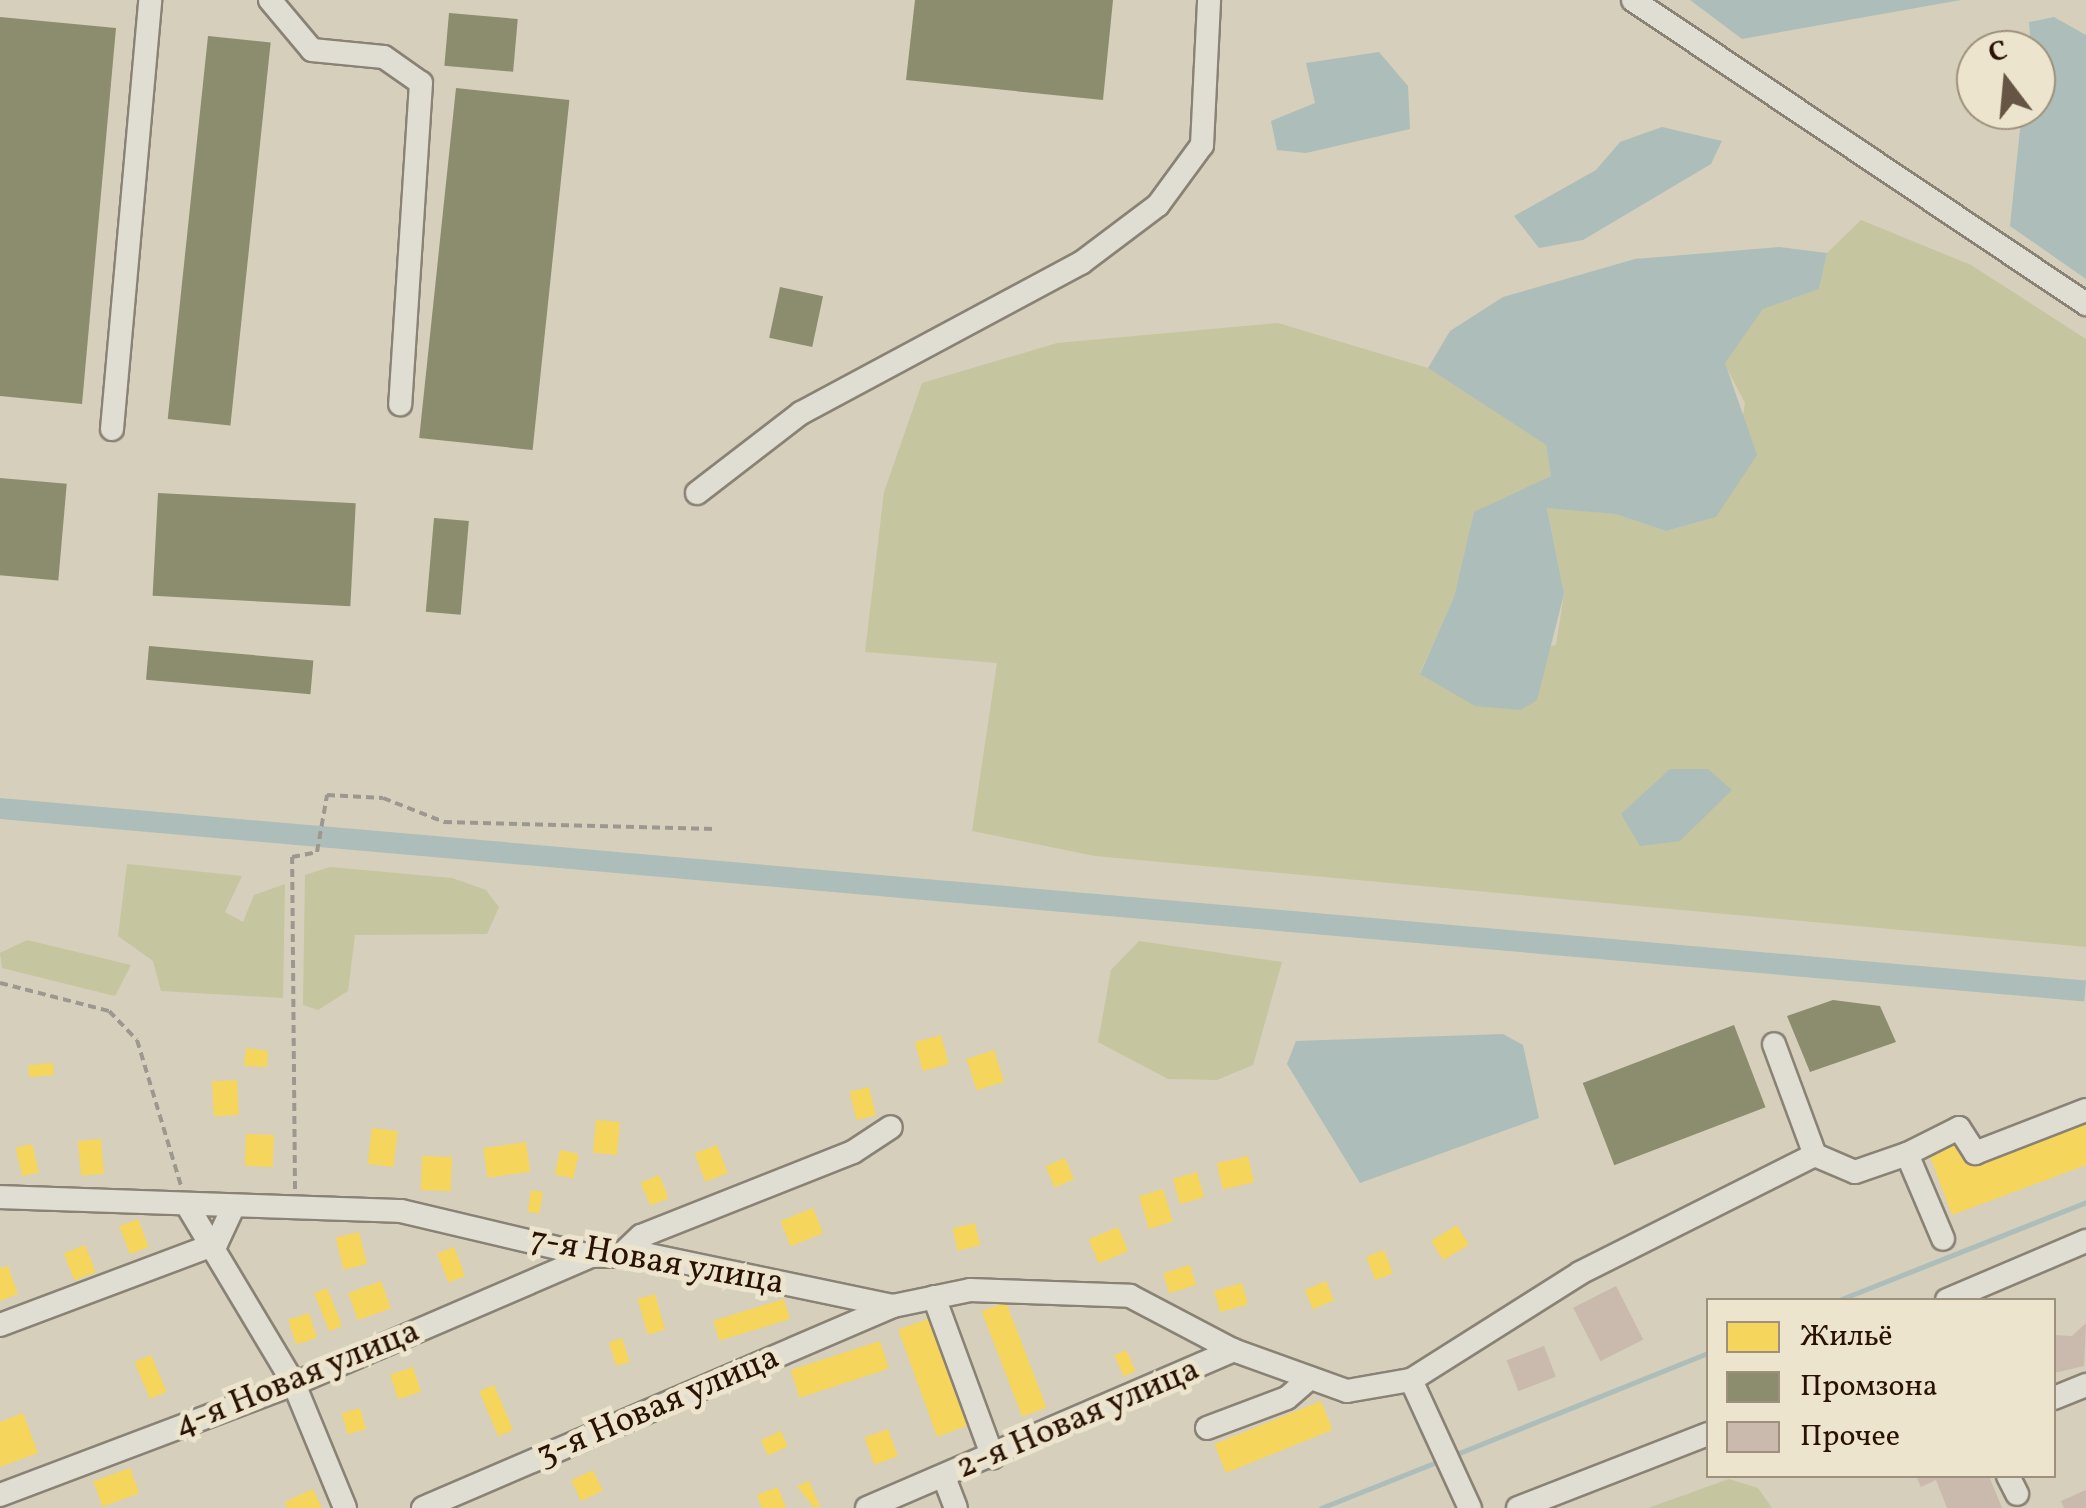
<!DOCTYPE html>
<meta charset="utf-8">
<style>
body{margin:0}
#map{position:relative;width:2086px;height:1508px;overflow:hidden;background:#d6cfbc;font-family:Vollkorn,serif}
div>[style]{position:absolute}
.green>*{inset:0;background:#c5c5a0}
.water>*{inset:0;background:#adbdb9;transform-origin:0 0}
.homes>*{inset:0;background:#f6d55c;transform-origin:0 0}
.industry>*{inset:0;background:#8c8c6e;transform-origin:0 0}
.stream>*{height:5px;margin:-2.5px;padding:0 2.5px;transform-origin:2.5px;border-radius:2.5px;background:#adbdb9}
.building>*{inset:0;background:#cab9ad;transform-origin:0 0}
.path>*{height:4px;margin-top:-2px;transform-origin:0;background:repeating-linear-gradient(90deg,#9d988f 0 8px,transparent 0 13px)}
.roads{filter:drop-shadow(2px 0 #898275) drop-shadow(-2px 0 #898275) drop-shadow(0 2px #898275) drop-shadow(0 -2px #898275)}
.minor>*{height:22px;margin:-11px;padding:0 11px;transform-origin:11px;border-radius:11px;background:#e0ddd2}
span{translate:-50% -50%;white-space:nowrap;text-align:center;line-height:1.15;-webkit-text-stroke:10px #ece4cc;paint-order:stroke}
.street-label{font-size:35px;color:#291203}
.legend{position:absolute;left:1706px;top:1298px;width:350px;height:180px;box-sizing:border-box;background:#ece4cc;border:2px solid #9e907c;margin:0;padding:12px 18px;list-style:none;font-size:30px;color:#291203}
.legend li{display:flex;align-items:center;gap:20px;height:50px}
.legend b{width:50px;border:2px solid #9e907c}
.north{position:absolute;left:1956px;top:30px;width:100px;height:100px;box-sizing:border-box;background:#ece4cc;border:2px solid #9e907c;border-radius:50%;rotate:344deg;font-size:28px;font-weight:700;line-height:40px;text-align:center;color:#291203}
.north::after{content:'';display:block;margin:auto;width:35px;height:45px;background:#665444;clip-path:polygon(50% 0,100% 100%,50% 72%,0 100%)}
</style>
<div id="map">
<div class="green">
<div style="clip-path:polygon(1861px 220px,1971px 265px,2086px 339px,2086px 947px,1095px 856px,972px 831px,997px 663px,865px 652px,884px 492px,922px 383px,1057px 343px,1278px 323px,1428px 368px,1546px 445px,1551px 476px,1474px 513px,1454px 597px,1420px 673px,1556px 645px,1564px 594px,1547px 507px,1615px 514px,1666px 531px,1716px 517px,1731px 491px,1745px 403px,1724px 363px,1763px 309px,1819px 289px,1827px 253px)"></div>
<div style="clip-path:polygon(127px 864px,242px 876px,225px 912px,243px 922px,254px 895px,285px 884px,283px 998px,161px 991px,153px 961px,118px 936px)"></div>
<div style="clip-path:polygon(330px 867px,452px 878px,486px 890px,499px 907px,487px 934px,355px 935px,348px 991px,318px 1010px,303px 1005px,305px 875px)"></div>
<div style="clip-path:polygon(27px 940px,131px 965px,115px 996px,2px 968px,0 953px)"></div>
<div style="clip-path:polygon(1139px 941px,1282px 962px,1253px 1065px,1217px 1080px,1168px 1079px,1098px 1042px,1111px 970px)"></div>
<div style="clip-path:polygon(1729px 1479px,1758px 1488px,1772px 1508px,1648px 1508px)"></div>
</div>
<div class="water">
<div style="clip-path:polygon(1690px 0,1961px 0,1742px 39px)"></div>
<div style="clip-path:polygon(2054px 17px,2086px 35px,2086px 279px,2010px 226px,2022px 110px,2036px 110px,2029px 22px)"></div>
<div style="clip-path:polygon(1379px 52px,1408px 86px,1410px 129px,1306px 153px,1277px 150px,1271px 121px,1315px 103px,1306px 63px)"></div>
<div style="clip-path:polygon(1662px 127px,1722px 141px,1711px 164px,1583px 240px,1539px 248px,1514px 216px,1596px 170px,1620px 142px)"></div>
<div style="clip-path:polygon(1779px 247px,1827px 253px,1819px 289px,1763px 309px,1725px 363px,1757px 455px,1716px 517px,1666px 531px,1615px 514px,1547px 508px,1564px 594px,1537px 700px,1521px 710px,1475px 706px,1420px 674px,1454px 597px,1474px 512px,1551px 476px,1546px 445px,1428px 368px,1450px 331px,1503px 297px,1635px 259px)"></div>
<div style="clip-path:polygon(1670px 769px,1708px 769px,1732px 790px,1680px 841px,1640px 846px,1621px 814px)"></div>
<div style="left:0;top:798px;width:2094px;height:21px;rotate:5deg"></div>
<div style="clip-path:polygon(1503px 1034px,1523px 1045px,1539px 1118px,1360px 1183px,1287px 1064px,1296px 1041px)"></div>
</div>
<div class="homes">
<div style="left:941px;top:1035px;width:30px;height:27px;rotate:75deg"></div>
<div style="clip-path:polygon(246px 1048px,268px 1051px,267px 1067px,244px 1066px)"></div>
<div style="left:994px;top:1050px;width:33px;height:29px;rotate:72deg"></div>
<div style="left:53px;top:1063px;width:12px;height:25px;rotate:85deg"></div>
<div style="left:237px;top:1080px;width:35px;height:25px;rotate:87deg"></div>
<div style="left:869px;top:1087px;width:29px;height:20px;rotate:76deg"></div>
<div style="left:596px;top:1120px;width:24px;height:33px;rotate:5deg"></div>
<div style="clip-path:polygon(2086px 1121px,2086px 1165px,1952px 1215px,1927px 1148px,1956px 1136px,1967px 1165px)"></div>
<div style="left:372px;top:1128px;width:26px;height:36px;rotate:7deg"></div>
<div style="left:246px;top:1134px;width:28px;height:32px;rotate:2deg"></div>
<div style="left:101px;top:1139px;width:35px;height:23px;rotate:85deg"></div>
<div style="left:526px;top:1142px;width:30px;height:43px;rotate:82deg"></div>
<div style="left:32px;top:1144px;width:29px;height:17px;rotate:76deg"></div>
<div style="left:717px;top:1145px;width:30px;height:24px;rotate:69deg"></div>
<div style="left:560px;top:1150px;width:19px;height:25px;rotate:12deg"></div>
<div style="left:422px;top:1156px;width:30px;height:34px;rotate:2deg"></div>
<div style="left:1248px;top:1156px;width:27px;height:32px;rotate:77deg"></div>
<div style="left:1065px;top:1158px;width:23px;height:21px;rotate:67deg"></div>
<div style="left:1197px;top:1172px;width:26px;height:25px;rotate:74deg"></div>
<div style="left:659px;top:1175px;width:25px;height:20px;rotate:67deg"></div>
<div style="left:1163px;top:1189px;width:34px;height:25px;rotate:73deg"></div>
<div style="left:531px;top:1190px;width:12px;height:22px;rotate:9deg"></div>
<div style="left:813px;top:1208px;width:27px;height:35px;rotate:68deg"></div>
<div style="left:138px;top:1219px;width:30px;height:20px;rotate:69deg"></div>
<div style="left:975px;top:1223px;width:23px;height:23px;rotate:77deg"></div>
<div style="left:1457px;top:1225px;width:23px;height:30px;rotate:59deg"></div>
<div style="left:1118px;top:1227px;width:26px;height:32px;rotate:67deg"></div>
<div style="left:359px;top:1232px;width:33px;height:24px;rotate:76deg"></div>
<div style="left:85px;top:1245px;width:29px;height:23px;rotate:68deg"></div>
<div style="left:454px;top:1247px;width:31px;height:18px;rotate:69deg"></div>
<div style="left:1384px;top:1250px;width:25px;height:19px;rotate:69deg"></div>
<div style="left:1190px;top:1265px;width:21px;height:28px;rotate:73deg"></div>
<div style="clip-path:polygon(8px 1266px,18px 1294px,0 1301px,0 1268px)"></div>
<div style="left:381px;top:1281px;width:29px;height:35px;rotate:70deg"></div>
<div style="left:1326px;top:1281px;width:21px;height:23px;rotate:67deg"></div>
<div style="left:1242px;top:1283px;width:22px;height:29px;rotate:74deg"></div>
<div style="left:327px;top:1288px;width:41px;height:14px;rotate:68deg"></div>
<div style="left:655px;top:1294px;width:37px;height:18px;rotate:74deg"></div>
<div style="left:784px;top:1299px;width:21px;height:74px;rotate:73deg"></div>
<div style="left:1006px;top:1302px;width:113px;height:26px;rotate:69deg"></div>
<div style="left:309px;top:1313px;width:26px;height:22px;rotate:72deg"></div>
<div style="left:933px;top:1317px;width:114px;height:37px;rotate:70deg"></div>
<div style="left:622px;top:1338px;width:25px;height:14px;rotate:72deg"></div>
<div style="left:880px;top:1341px;width:29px;height:94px;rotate:72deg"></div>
<div style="left:1126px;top:1350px;width:23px;height:13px;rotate:65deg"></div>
<div style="left:151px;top:1355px;width:40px;height:18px;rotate:67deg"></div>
<div style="left:413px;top:1367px;width:26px;height:24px;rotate:72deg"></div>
<div style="left:494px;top:1385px;width:49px;height:16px;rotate:67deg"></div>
<div style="left:1321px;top:1401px;width:31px;height:115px;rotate:68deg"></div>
<div style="left:360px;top:1408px;width:22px;height:19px;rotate:74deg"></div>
<div style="clip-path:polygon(23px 1413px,38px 1453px,0 1467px,0 1422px)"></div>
<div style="left:888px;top:1429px;width:29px;height:25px;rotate:70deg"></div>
<div style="left:781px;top:1431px;width:17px;height:22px;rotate:66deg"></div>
<div style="left:130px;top:1468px;width:27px;height:39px;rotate:70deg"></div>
<div style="left:593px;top:1470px;width:23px;height:24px;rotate:65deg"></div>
<div style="clip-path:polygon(809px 1481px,820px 1506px,814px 1508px,797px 1486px)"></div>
<div style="clip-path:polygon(778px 1487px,786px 1508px,762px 1508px,757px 1495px)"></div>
<div style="clip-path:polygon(313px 1489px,322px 1508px,287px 1508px,285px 1502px)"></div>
</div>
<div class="industry">
<div style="clip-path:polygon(915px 0,1113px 0,1103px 100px,906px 80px)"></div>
<div style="left:449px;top:13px;width:69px;height:53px;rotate:5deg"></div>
<div style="clip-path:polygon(0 17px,116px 28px,82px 404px,0 396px)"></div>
<div style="left:208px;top:36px;width:63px;height:385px;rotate:6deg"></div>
<div style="left:456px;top:88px;width:114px;height:352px;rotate:6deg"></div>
<div style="left:780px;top:287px;width:44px;height:52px;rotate:12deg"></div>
<div style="left:0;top:478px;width:67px;height:97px;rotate:5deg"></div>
<div style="left:158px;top:493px;width:198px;height:103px;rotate:3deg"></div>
<div style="left:434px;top:518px;width:35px;height:94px;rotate:5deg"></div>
<div style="left:149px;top:646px;width:165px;height:34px;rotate:5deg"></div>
<div style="clip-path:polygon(1833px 1000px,1880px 1006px,1896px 1042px,1810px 1072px,1787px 1016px)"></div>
<div style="left:1734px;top:1025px;width:88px;height:162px;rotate:69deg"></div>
</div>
<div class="stream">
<div style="left:1839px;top:1300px;width:266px;rotate:-21.6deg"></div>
<div style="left:1454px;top:1455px;width:274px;rotate:-21.9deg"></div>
<div style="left:1321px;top:1508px;width:127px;rotate:-21.7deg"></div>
</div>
<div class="building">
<div style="left:1616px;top:1286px;width:60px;height:48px;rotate:63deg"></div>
<div style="clip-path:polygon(2086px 1323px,2084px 1366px,2054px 1373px,2054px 1335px,2072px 1336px)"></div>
<div style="left:1544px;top:1346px;width:33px;height:40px;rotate:69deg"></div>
<div style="clip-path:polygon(1916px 1476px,1989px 1476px,2002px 1508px,1947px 1508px,1936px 1480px,1921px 1487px)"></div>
<div style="clip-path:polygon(2086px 1490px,2086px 1508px,2064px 1508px,2061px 1501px)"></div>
</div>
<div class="path">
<div style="left:0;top:983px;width:113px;rotate:14.4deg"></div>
<div style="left:109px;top:1011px;width:40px;rotate:46deg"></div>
<div style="left:137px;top:1040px;width:152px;rotate:73.2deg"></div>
<div style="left:295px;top:1189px;width:332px;rotate:-90.5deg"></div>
<div style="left:292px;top:857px;width:25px;rotate:-11deg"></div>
<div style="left:317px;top:852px;width:58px;rotate:-80deg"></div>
<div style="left:327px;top:795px;width:56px;rotate:3.1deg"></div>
<div style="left:383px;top:798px;width:66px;rotate:21.5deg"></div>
<div style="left:444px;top:822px;width:271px;rotate:1.5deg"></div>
</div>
<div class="roads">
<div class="minor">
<div style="left:270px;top:0;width:65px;rotate:50deg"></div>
<div style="left:312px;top:50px;width:72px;rotate:5.6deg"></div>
<div style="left:384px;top:57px;width:45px;rotate:35.1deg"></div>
<div style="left:421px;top:83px;width:322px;rotate:93.7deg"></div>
<div style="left:1633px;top:0;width:546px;rotate:33.86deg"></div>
<div style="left:112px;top:429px;width:431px;rotate:-84.9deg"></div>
<div style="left:697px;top:493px;width:131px;rotate:-37.6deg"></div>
<div style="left:801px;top:413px;width:318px;rotate:-28.2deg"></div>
<div style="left:1081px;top:263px;width:96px;rotate:-37deg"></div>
<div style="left:1158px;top:205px;width:74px;rotate:-53.7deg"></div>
<div style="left:1202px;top:145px;width:145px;rotate:-87.2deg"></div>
<div style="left:1907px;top:1154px;width:58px;rotate:-26.6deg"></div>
<div style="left:1959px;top:1128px;width:30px;rotate:57deg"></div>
<div style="left:1975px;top:1153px;width:119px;rotate:-21.2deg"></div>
<div style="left:1815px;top:1155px;width:43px;rotate:23deg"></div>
<div style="left:1855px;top:1172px;width:55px;rotate:-19.1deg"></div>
<div style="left:1907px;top:1154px;width:92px;rotate:67deg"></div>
<div style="left:0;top:1197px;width:401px;rotate:2deg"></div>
<div style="left:401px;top:1211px;width:195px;rotate:13.3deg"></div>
<div style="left:591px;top:1256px;width:58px;rotate:-1deg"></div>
<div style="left:649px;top:1255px;width:249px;rotate:11.8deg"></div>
<div style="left:893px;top:1306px;width:79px;rotate:-11.7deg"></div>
<div style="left:970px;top:1290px;width:160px;rotate:2.1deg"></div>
<div style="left:1130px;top:1296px;width:116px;rotate:27.7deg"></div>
<div style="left:1233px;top:1350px;width:121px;rotate:19.8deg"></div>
<div style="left:1347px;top:1391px;width:65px;rotate:-9.8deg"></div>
<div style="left:1411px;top:1380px;width:200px;rotate:-32.3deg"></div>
<div style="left:1580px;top:1273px;width:263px;rotate:-26.7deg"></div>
<div style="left:1815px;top:1155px;width:118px;rotate:-110.3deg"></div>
<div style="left:187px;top:1205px;width:209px;rotate:59.1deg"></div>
<div style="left:294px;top:1384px;width:134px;rotate:67.6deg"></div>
<div style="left:620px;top:1256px;width:29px;rotate:-44deg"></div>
<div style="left:641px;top:1236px;width:228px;rotate:-21.6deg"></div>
<div style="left:853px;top:1152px;width:45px;rotate:-33.3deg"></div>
<div style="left:934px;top:1297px;width:171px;rotate:69.8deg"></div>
<div style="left:1947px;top:1300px;width:151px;rotate:-23deg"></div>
<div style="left:0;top:1325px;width:231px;rotate:-20.6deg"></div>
<div style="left:216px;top:1244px;width:38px;rotate:-65deg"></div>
<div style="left:1411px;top:1380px;width:141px;rotate:65.3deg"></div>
<div style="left:2054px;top:1398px;width:35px;rotate:-22deg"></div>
<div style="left:1207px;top:1428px;width:85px;rotate:-20.6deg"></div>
<div style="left:1287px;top:1398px;width:30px;rotate:-41deg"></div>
<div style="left:2008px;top:1476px;width:20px;rotate:63deg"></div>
<div style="left:944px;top:1477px;width:33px;rotate:69deg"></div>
<div style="left:0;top:1495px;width:314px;rotate:-20.7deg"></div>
<div style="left:294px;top:1384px;width:323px;rotate:-23.3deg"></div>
<div style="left:423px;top:1508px;width:512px;rotate:-23.26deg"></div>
<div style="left:867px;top:1508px;width:399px;rotate:-23.3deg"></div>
<div style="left:1518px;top:1508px;width:204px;rotate:-21.3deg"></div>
</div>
</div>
<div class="street-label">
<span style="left:657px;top:1262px;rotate:10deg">7-я Новая улица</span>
<span style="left:297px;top:1379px;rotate:-22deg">4-я Новая улица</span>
<span style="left:658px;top:1407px;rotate:-23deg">3-я Новая улица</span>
<span style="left:1078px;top:1419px;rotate:-23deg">2-я Новая улица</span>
</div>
<ul class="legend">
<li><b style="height:28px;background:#f6d55c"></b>Жильё</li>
<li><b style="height:28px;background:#8c8c6e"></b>Промзона</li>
<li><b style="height:28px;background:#cab9ad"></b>Прочее</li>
</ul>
<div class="north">С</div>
</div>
